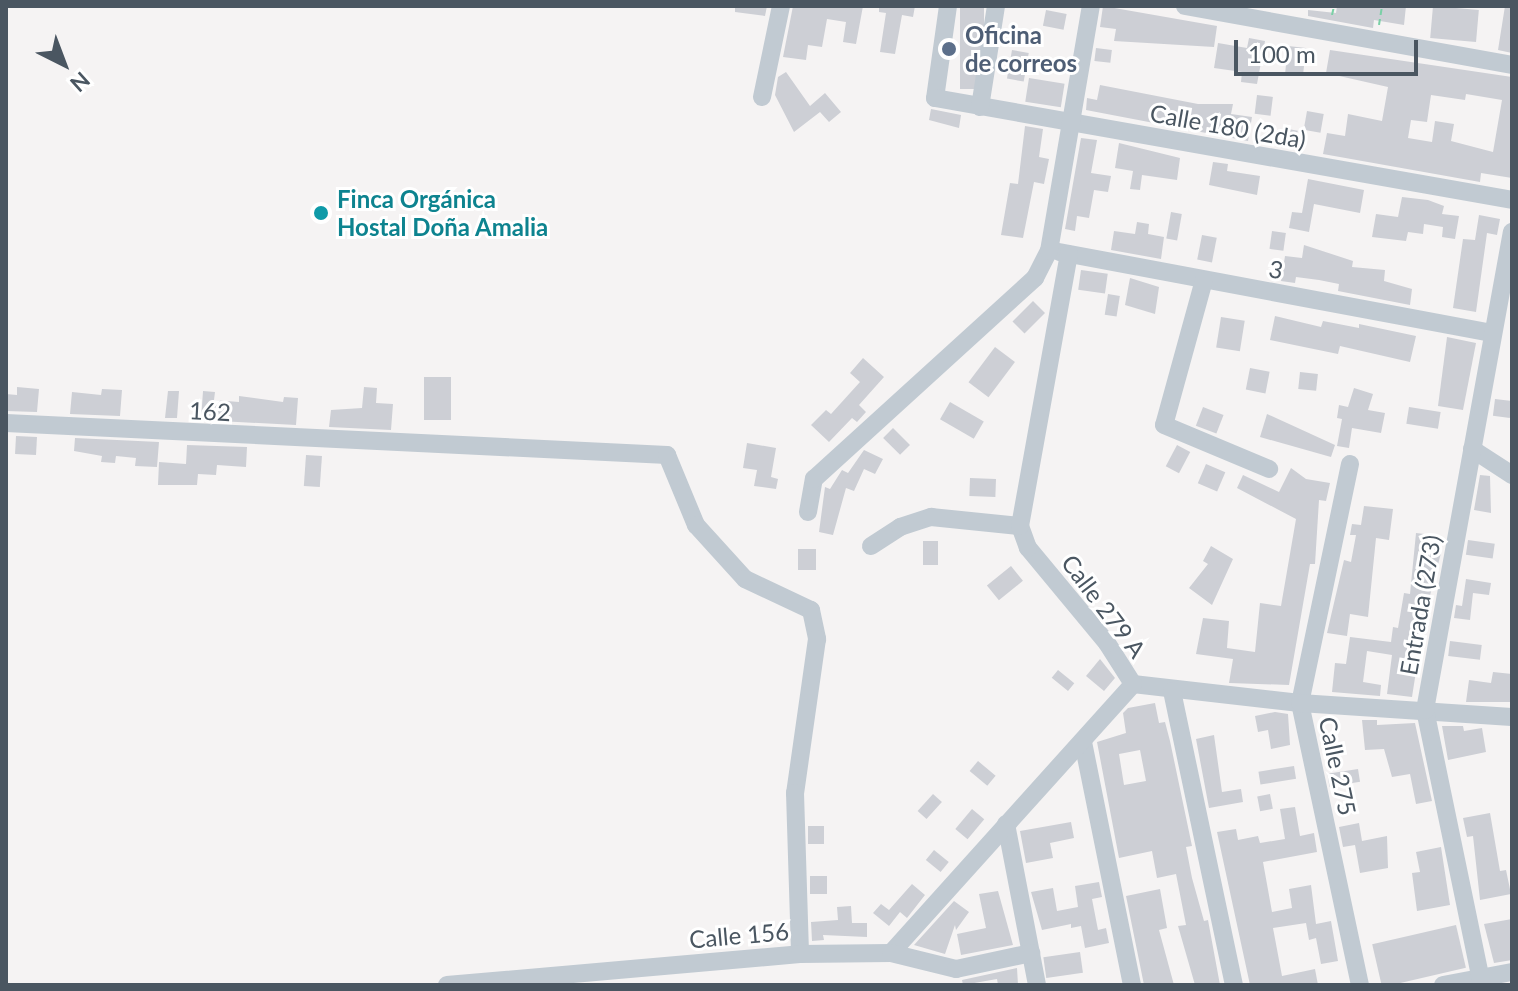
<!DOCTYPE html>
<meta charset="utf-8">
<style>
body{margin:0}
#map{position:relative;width:1518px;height:991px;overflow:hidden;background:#f5f3f3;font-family:Lato,sans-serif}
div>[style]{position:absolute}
.building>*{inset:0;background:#cdcfd5;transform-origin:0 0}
.path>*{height:2px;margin-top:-1px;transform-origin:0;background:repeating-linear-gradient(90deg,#7ad0a6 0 6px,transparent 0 10px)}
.minor>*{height:18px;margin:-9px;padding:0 9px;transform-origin:9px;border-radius:9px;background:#c1cad2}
.dots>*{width:22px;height:22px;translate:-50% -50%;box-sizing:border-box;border:4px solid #fff;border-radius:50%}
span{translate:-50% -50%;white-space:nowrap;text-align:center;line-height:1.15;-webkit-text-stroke:6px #fff;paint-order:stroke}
.service-label{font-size:24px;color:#4e5e75;font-weight:700}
.left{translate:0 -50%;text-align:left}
.street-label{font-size:24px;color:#4a5661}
.culture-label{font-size:24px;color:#0d838f;font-weight:700}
.frame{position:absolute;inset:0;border:8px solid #4a5661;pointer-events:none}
.north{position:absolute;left:24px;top:24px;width:80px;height:80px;-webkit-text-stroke:6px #fff;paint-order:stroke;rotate:138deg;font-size:22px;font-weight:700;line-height:32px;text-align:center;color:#4a5661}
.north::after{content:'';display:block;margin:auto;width:28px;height:36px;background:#4a5661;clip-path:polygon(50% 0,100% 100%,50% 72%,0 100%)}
.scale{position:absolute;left:1234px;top:40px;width:184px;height:36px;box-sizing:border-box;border:4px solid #4a5661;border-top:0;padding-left:10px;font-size:24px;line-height:28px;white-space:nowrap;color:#4a5661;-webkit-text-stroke:6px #fff;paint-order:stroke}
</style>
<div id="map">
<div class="building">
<div style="clip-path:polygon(735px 6px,767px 6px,765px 16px,735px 12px)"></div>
<div style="clip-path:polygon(793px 6px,863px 6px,856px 44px,843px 42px,846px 22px,827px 19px,822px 47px,808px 45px,806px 60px,783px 57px)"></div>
<div style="clip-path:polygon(879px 6px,915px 6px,913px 17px,902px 15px,895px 54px,880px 52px,886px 13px,879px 12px)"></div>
<div style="left:960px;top:6px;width:24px;height:83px"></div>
<div style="clip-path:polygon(1103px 6px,1217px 26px,1214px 47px,1114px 41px,1116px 29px,1100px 27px)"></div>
<div style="clip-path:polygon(1337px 6px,1406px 6px,1404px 25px,1374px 20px,1373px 28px,1308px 16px,1308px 10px,1336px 13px)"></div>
<div style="left:1433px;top:6px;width:46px;height:32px;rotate:5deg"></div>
<div style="clip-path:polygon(1505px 6px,1512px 6px,1512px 53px,1498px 50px)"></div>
<div style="left:1046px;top:10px;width:21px;height:16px;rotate:11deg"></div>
<div style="clip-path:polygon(1249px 38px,1265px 41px,1257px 84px,1241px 82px,1242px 72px,1214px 68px,1218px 43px,1247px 48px)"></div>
<div style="left:1288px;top:46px;width:18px;height:27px;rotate:6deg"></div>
<div style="left:1096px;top:48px;width:16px;height:13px;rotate:7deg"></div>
<div style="left:1012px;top:50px;width:17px;height:29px;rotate:10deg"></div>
<div style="clip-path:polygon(evenodd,1330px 50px,1512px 77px,1512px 178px,1481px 173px,1480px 182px,1323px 154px,1327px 133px,1345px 136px,1348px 114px,1382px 121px,1388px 87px,1326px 73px,1330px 50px,1466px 94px,1502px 100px,1493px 152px,1451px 141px,1454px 124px,1435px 121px,1432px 142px,1408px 138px,1411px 120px,1427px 122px,1431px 95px,1465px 100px,1466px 94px)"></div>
<div style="clip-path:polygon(786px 72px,810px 106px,825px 93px,841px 112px,829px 122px,820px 112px,794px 132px,775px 95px,778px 77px)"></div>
<div style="left:1029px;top:78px;width:36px;height:24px;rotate:9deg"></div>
<div style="clip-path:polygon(1100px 85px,1198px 104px,1233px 104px,1231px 114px,1252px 117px,1248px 141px,1086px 110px,1087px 98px,1097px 100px)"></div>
<div style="left:1257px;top:95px;width:16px;height:19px;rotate:7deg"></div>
<div style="clip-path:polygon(931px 109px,961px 115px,959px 128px,929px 120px)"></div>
<div style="left:1307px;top:111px;width:17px;height:19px;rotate:10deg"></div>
<div style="clip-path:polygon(1025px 126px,1043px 129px,1039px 157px,1049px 159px,1044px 184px,1034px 182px,1023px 238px,1001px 235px,1010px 183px,1018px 184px)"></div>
<div style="left:1283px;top:128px;width:15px;height:19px;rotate:11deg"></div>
<div style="clip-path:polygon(1081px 138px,1097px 140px,1091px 173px,1111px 176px,1108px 192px,1094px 190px,1089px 218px,1077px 216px,1075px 231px,1065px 229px)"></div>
<div style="clip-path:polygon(1119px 143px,1180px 158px,1177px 180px,1142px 175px,1140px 190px,1130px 189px,1133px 171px,1115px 168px)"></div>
<div style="clip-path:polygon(1213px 162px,1228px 164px,1227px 171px,1260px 176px,1257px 195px,1209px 185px)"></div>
<div style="clip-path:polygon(1308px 179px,1364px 190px,1360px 213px,1314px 204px,1309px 232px,1289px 228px,1292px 212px,1302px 213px)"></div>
<div style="clip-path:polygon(1402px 197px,1428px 200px,1444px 206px,1442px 214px,1459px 216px,1455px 239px,1442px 237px,1443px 227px,1424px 224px,1423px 234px,1408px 232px,1406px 241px,1372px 237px,1376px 214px,1398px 217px)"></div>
<div style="left:1171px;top:212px;width:11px;height:27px;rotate:10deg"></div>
<div style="clip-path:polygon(1479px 215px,1500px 219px,1497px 235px,1487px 233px,1476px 312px,1453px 308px,1463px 239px,1475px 240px)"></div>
<div style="clip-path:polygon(1137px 222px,1149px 224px,1148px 234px,1164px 237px,1161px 259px,1111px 250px,1114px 231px,1135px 234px)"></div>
<div style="left:1272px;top:231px;width:14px;height:18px;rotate:8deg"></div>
<div style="left:1202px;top:235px;width:15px;height:25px;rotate:11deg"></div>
<div style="clip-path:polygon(1304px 245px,1353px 261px,1352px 267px,1385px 270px,1384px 281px,1412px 289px,1410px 305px,1338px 291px,1339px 284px,1319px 280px,1296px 277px,1295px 283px,1281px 281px,1285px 256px,1302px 258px)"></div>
<div style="left:1081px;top:270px;width:27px;height:20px;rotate:8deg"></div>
<div style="clip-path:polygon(1130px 278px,1159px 287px,1155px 314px,1125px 305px)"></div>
<div style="left:1108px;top:294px;width:12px;height:21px;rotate:9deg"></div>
<div style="left:1033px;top:301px;width:17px;height:29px;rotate:45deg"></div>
<div style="clip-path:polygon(1275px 316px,1321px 327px,1323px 321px,1359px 328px,1359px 324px,1416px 336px,1410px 362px,1340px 346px,1338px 354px,1270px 340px)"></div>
<div style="left:1221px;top:317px;width:24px;height:31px;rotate:9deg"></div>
<div style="clip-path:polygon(1447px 337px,1476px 343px,1463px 410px,1438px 406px)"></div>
<div style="left:995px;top:347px;width:25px;height:44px;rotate:37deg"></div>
<div style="clip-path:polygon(863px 358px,884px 377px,859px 405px,866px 412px,857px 422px,852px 418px,829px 442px,811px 425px,826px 410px,831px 414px,860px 382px,850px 373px)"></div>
<div style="left:1250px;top:368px;width:20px;height:22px;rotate:11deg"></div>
<div style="left:1300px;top:372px;width:18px;height:17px;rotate:6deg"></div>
<div style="left:451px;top:377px;width:43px;height:27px;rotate:90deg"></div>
<div style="clip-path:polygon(17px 387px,39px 389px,37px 412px,6px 411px,6px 394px,17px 395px)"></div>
<div style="clip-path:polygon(364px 387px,377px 388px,376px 403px,393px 404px,391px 430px,329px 427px,331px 410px,362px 408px)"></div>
<div style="clip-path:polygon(1354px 388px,1373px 394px,1368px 410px,1385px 413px,1381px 433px,1352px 428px,1349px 448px,1337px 446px,1342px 419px,1337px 418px,1339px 405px,1348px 407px)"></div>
<div style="clip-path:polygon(102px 389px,122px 390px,120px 416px,70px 414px,72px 392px,101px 395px)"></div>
<div style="clip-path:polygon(168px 391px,179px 391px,177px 418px,165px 418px)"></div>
<div style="clip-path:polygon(203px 391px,215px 392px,214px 400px,239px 402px,239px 396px,283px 402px,284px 397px,298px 398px,296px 425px,201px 420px)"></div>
<div style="left:1495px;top:399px;width:17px;height:17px;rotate:7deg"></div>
<div style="left:950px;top:402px;width:39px;height:20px;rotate:30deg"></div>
<div style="left:1203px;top:407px;width:22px;height:20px;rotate:21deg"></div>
<div style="left:1409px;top:407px;width:32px;height:17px;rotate:9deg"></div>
<div style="clip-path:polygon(1267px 414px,1335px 445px,1331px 457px,1260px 437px)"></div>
<div style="left:893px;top:428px;width:24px;height:14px;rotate:45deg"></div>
<div style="left:16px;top:436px;width:21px;height:18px;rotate:3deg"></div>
<div style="clip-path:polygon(75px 438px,159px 442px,157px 467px,135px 466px,136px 458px,116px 456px,115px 463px,101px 462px,102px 456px,74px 451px)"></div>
<div style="clip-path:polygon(747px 443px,776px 448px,771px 477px,778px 479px,776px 489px,754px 486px,757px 470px,743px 468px)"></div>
<div style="clip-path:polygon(187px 445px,247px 447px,246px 467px,217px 465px,216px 475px,198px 474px,197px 485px,158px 485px,159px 462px,186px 464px)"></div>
<div style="left:1177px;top:445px;width:15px;height:24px;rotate:28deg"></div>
<div style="clip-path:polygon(864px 450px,883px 459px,875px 474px,864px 469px,854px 491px,846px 488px,833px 535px,819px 532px,825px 487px,830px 489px,842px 470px,848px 473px)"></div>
<div style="left:306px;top:455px;width:16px;height:31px;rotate:4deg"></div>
<div style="left:1206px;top:464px;width:21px;height:21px;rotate:23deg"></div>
<div style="clip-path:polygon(1291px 468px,1306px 479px,1330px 483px,1326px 501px,1319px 500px,1315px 564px,1310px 564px,1289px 685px,1229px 683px,1233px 659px,1196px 654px,1203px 618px,1229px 621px,1227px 648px,1255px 652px,1260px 603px,1281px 606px,1296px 519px,1237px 488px,1243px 475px,1279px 492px)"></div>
<div style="clip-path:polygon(1480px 475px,1490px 476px,1491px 513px,1474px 510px)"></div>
<div style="left:970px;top:478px;width:26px;height:18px;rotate:2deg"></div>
<div style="clip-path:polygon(1364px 506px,1393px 509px,1389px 540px,1376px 538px,1368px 617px,1350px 614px,1347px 636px,1327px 633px,1344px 560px,1351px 562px,1356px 535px,1350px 535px,1352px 524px,1361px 525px)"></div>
<div style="clip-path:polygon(1416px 533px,1441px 536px,1441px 553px,1417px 646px,1410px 645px,1407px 664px,1417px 665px,1412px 697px,1387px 694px,1392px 655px,1367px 651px,1363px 682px,1381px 685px,1380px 696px,1332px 692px,1335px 663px,1346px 664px,1350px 637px,1391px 642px,1393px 627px,1398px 628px,1404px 593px,1410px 594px)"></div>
<div style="left:1468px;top:540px;width:27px;height:15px;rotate:8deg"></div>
<div style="left:923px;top:541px;width:15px;height:24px"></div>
<div style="clip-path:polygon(1211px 546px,1233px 559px,1212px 605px,1189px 588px,1208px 564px,1203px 561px)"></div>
<div style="left:798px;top:549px;width:18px;height:21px"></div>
<div style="left:1011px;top:566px;width:19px;height:31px;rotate:51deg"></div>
<div style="clip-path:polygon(1466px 579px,1491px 583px,1489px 595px,1473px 593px,1470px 620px,1454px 618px,1456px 605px,1462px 606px)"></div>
<div style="left:1450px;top:641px;width:32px;height:15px;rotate:7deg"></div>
<div style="clip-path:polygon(1100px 659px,1115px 678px,1104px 691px,1086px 676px)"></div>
<div style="left:1058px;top:670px;width:21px;height:10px;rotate:39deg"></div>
<div style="clip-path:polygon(1493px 672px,1512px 674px,1512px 702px,1466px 702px,1469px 680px,1491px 683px)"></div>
<div style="clip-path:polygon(evenodd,1155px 703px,1159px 723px,1165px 722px,1170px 741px,1192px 846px,1186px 847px,1192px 878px,1204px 921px,1208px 920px,1220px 985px,1195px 985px,1178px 926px,1186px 925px,1176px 874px,1157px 878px,1152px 851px,1119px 858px,1097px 742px,1126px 733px,1123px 713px,1128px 708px,1155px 703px,1140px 750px,1146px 781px,1124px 785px,1119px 754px,1140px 750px)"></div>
<div style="clip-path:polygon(1275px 712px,1288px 714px,1290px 745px,1271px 749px,1268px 730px,1258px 732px,1255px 716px)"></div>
<div style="clip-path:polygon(1362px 720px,1377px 720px,1377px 725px,1415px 723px,1432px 801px,1416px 804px,1410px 774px,1392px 777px,1384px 749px,1365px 750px)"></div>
<div style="clip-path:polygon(1442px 726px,1463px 726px,1464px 731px,1482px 728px,1486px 752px,1448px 760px)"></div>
<div style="clip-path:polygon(1214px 735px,1222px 792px,1241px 789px,1243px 802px,1209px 808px,1196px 739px)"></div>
<div style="left:978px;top:761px;width:23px;height:13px;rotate:40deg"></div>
<div style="left:1294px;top:766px;width:13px;height:36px;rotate:81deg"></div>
<div style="left:1358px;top:769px;width:13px;height:31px;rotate:81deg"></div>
<div style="left:933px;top:794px;width:12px;height:23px;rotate:42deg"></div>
<div style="left:1270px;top:794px;width:15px;height:13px;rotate:79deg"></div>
<div style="clip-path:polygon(1295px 807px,1300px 836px,1314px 833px,1317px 852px,1263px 862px,1272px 912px,1292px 908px,1289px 889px,1311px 885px,1316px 924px,1331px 921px,1338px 961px,1321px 964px,1316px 938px,1309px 940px,1306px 923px,1273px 928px,1282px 976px,1315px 969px,1318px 985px,1250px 985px,1217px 832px,1236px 829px,1238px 840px,1258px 836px,1260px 843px,1285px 839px,1280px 809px)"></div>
<div style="left:972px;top:809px;width:16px;height:26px;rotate:40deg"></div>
<div style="clip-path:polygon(1490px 813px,1500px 871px,1506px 870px,1511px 894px,1480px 900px,1473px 836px,1467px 837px,1463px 818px)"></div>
<div style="clip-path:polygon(1071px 822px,1074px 838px,1050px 843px,1053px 858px,1026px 863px,1020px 831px)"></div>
<div style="clip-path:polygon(1359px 823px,1362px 841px,1387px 836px,1388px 868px,1360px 873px,1355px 845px,1343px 847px,1339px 827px)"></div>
<div style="left:808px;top:826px;width:16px;height:18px"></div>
<div style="clip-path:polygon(1441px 847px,1450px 905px,1417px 911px,1412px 873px,1420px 872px,1416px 852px)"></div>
<div style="left:934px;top:850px;width:19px;height:13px;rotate:39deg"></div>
<div style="left:810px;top:876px;width:17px;height:18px"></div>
<div style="clip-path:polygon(1099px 882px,1102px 897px,1092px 899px,1098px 930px,1106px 928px,1109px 943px,1085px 948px,1081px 926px,1071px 928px,1071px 924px,1042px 930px,1031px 892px,1053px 888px,1057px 911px,1078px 907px,1075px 886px)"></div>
<div style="clip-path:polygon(912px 884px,925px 895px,907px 918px,900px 912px,889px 926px,873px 913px,881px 904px,889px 910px)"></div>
<div style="clip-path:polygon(1160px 889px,1167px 928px,1159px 930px,1174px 985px,1144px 985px,1126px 896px)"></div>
<div style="clip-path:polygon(998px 891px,1013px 945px,961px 955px,957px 934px,986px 928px,979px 894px)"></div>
<div style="clip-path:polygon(954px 901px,969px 912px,956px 930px,955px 925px,945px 954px,914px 945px)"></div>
<div style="clip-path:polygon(851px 906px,852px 923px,867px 923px,867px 937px,823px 935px,824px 940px,812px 941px,811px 922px,838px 920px,837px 907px)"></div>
<div style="clip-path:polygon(1512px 919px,1512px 960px,1494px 963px,1484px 924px)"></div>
<div style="left:1456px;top:925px;width:44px;height:86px;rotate:77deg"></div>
<div style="left:1080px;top:952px;width:21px;height:37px;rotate:82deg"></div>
<div style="clip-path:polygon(1017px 968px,1018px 985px,998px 985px,997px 979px,963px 985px,962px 980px)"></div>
</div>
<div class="path">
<div style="left:1332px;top:15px;width:9px;rotate:-77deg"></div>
<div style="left:1379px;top:25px;width:19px;rotate:-81deg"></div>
</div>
<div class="minor">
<div style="left:948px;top:6px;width:93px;rotate:98deg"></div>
<div style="left:935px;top:98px;width:586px;rotate:10.02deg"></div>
<div style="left:1185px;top:6px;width:332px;rotate:10.2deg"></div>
<div style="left:762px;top:97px;width:93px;rotate:-78.2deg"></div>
<div style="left:980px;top:107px;width:102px;rotate:-81deg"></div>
<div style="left:1059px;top:252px;width:441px;rotate:10.6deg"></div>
<div style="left:1204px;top:280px;width:150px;rotate:105.4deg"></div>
<div style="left:1164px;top:425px;width:114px;rotate:22.7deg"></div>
<div style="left:6px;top:423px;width:662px;rotate:2.77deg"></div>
<div style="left:667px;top:455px;width:76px;rotate:67.5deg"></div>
<div style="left:696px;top:525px;width:73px;rotate:47.8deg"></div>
<div style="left:745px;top:579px;width:73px;rotate:25.2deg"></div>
<div style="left:811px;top:610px;width:30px;rotate:78deg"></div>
<div style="left:817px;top:639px;width:156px;rotate:98.1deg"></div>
<div style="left:795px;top:793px;width:161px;rotate:88.2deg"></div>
<div style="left:1472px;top:449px;width:48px;rotate:33deg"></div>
<div style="left:1350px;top:464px;width:244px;rotate:101.8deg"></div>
<div style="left:1300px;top:703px;width:288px;rotate:78deg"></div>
<div style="left:808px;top:512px;width:34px;rotate:-80deg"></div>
<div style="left:814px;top:479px;width:299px;rotate:-42.3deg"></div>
<div style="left:1035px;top:278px;width:30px;rotate:-63deg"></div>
<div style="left:1049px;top:251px;width:249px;rotate:-80.3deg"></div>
<div style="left:871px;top:546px;width:35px;rotate:-33deg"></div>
<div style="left:900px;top:527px;width:33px;rotate:-18deg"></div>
<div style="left:931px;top:517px;width:89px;rotate:5.8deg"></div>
<div style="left:1133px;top:684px;width:168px;rotate:6.5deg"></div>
<div style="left:1300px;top:703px;width:212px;rotate:3.8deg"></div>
<div style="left:1172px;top:691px;width:300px;rotate:78.1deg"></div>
<div style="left:1083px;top:742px;width:248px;rotate:78.6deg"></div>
<div style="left:1006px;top:824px;width:164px;rotate:79.1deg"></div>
<div style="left:891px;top:953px;width:362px;rotate:-48deg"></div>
<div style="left:1133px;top:684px;width:49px;rotate:-122.4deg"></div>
<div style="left:1107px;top:643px;width:124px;rotate:-129.7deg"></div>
<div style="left:1028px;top:548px;width:23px;rotate:-110deg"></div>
<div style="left:1020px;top:526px;width:276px;rotate:-79.8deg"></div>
<div style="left:447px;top:985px;width:354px;rotate:-5deg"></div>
<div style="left:800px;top:954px;width:91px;rotate:-0.6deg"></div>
<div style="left:891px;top:953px;width:67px;rotate:13.8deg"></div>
<div style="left:956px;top:969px;width:77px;rotate:-12deg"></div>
<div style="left:1443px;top:985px;width:70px;rotate:-10.7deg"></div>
<div style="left:1482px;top:985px;width:281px;rotate:-101.7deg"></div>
<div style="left:1425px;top:710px;width:486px;rotate:-79.7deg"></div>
</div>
<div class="dots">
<div style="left:949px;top:49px;background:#5c6f8a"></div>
<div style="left:321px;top:213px;background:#0f9aa8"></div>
</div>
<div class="service-label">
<span class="left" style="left:965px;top:49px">Oficina<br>de correos</span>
</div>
<div class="street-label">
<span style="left:1228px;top:126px;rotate:10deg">Calle 180 (2da)</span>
<span style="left:1276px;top:269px;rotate:11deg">3</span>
<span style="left:210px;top:411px;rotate:3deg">162</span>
<span style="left:1420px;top:605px;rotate:-80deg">Entrada (273)</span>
<span style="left:1104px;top:606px;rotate:53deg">Calle 279 A</span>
<span style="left:1338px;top:766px;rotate:78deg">Calle 275</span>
<span style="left:739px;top:935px;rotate:-5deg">Calle 156</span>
</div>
<div class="culture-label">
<span class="left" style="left:337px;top:213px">Finca Orgánica<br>Hostal Doña Amalia</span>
</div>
<div class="frame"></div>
<div class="north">N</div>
<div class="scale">100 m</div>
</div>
